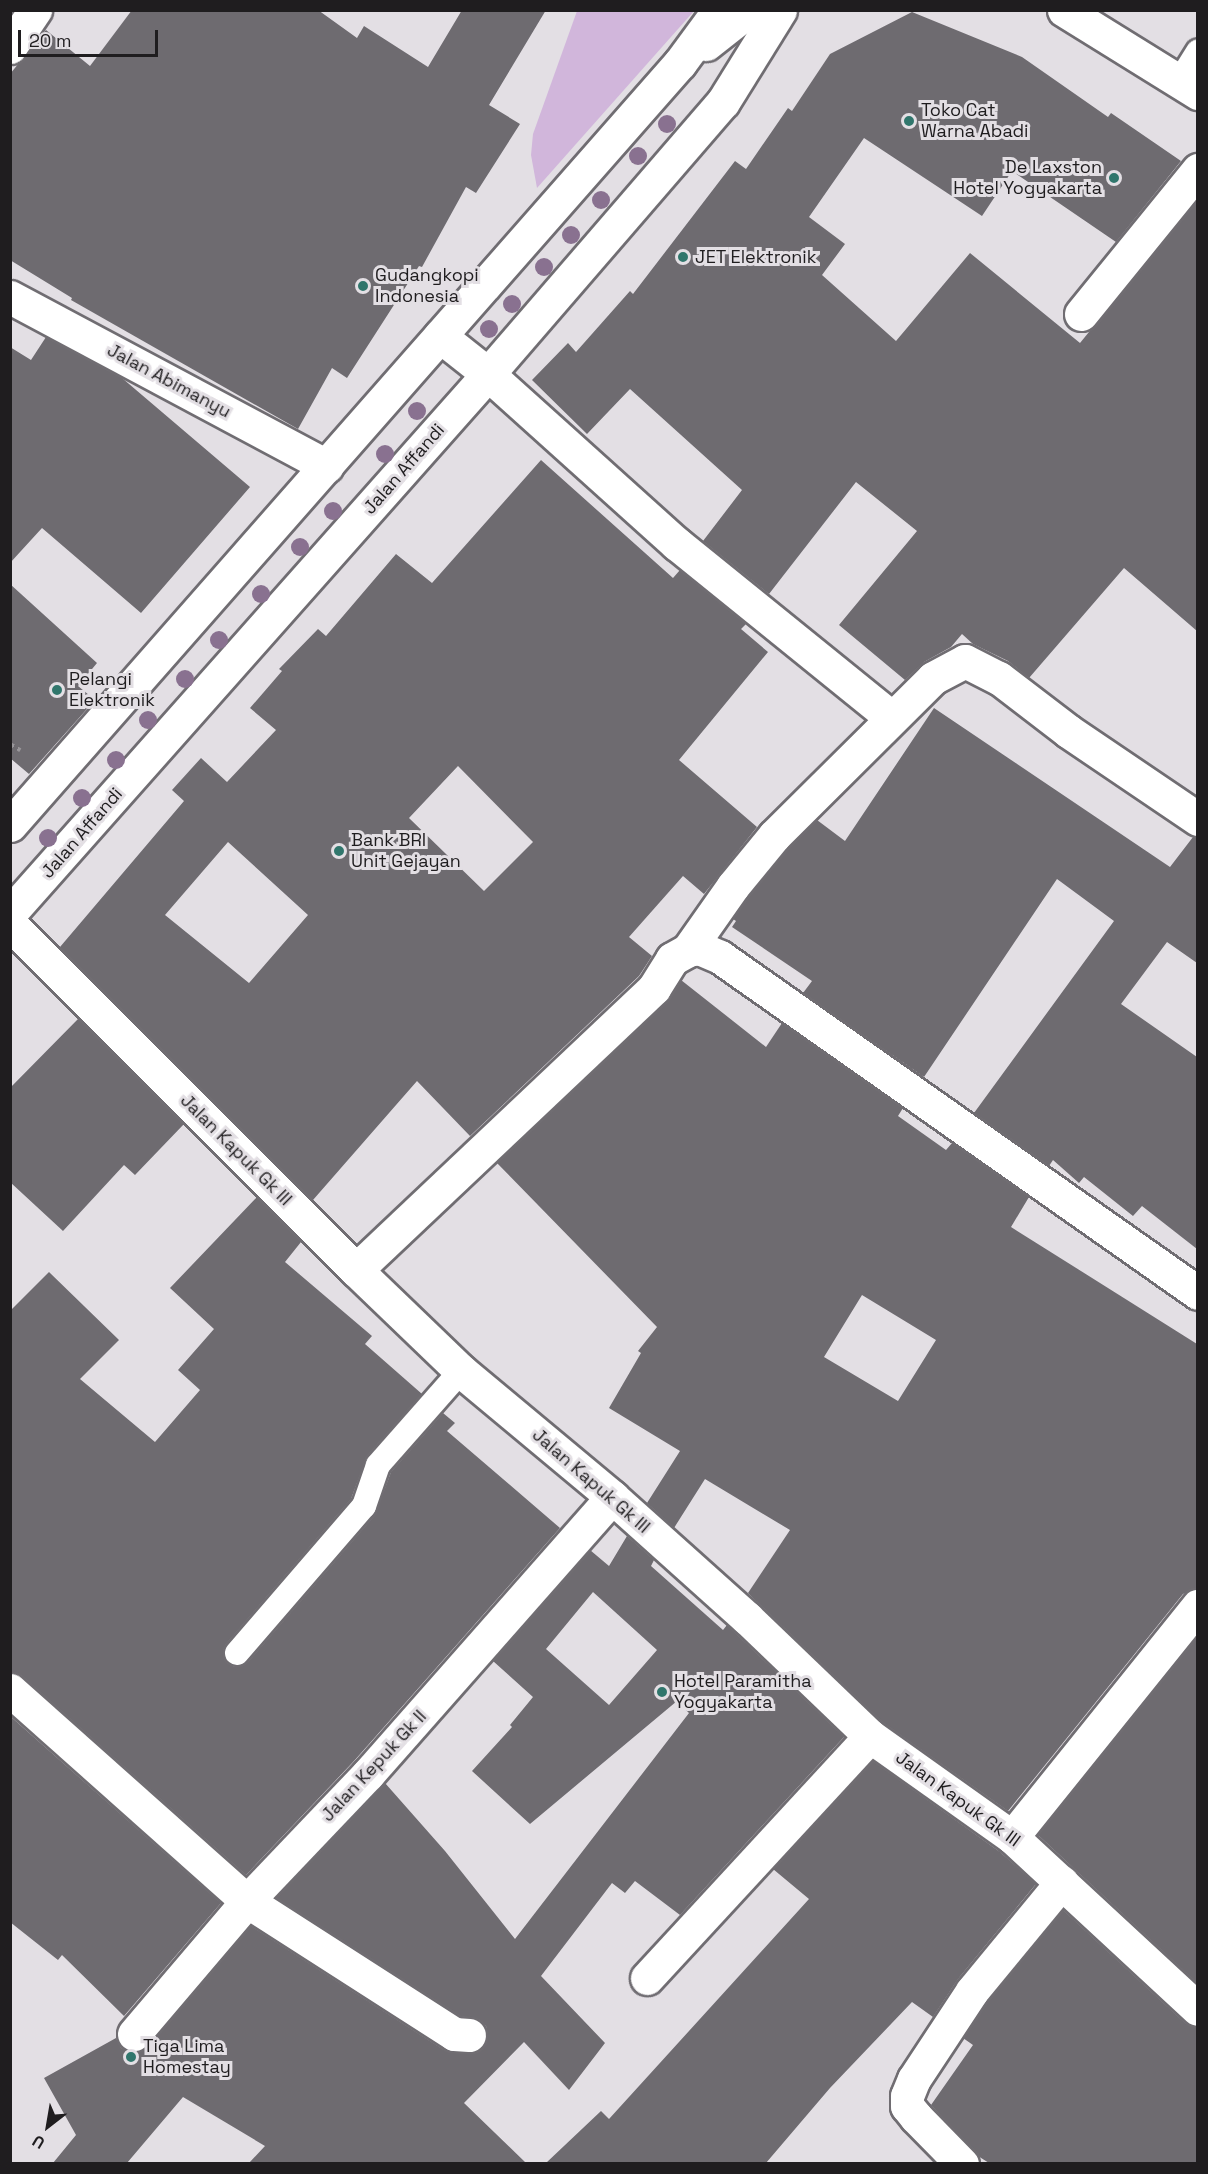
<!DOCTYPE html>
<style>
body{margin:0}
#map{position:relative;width:1208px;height:2174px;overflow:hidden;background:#e3dfe4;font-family:"Space Grotesk",sans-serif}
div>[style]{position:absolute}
.green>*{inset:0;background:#d1b6db}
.building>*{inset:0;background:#6e6b70}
.path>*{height:4px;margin-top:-2px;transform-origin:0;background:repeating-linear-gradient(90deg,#99969a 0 4.5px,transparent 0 9px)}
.roads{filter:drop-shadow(2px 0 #706d72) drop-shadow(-2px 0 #706d72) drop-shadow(0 2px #706d72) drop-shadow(0 -2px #706d72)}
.lane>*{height:24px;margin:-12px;padding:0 12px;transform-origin:12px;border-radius:12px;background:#fff}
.street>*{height:33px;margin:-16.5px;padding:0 16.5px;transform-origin:16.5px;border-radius:16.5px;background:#fff}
.secondary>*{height:33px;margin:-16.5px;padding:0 16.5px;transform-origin:16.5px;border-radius:16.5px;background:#fff}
.primary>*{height:33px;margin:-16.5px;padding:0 16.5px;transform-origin:16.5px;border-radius:16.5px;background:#fff}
.trees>*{width:18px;height:18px;margin:-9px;border-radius:50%;background:#897190}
.dots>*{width:16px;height:16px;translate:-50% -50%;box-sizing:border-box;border:3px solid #e3dfe4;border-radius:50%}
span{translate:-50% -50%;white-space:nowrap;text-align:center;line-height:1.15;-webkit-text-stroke:6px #e3dfe4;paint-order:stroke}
.poi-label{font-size:18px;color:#1f1d1f}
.left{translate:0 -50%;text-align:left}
.right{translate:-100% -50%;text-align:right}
.street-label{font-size:18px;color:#1f1d1f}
.frame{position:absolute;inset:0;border:12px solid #1f1d1f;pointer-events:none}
.north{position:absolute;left:18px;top:2096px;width:60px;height:60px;-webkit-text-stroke:4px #e3dfe4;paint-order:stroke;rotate:211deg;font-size:16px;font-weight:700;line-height:24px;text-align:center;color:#1f1d1f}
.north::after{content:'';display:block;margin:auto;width:21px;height:27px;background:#1f1d1f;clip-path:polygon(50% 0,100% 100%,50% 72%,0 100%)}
.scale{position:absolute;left:18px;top:30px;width:140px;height:27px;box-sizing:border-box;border:3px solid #1f1d1f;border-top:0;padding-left:8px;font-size:18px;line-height:21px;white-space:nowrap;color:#1f1d1f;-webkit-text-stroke:4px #e3dfe4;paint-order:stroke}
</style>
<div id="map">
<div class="green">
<div style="clip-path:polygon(577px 11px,694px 11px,537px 188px,531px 155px,533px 134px)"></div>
</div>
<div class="building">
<div style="clip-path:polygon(132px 10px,318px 10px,357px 38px,364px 26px,428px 67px,462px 10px,546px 10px,489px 105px,520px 124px,476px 193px,466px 187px,422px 267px,419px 266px,347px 378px,332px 368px,298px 429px,71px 300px,72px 298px,10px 260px,10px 74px,46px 30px,90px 66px)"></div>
<div style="clip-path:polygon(912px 12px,1022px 57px,1108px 117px,1111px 113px,1181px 161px,1116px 242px,1012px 171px,982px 216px,864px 138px,809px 217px,845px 244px,822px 275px,896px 341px,970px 253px,1080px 343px,1197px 200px,1197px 631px,1124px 568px,1029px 678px,1008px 661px,973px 644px,962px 634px,951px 647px,924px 662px,905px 680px,839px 625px,917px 531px,856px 482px,769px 594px,703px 541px,742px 490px,630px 389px,587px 434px,532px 380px,568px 343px,576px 352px,630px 291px,633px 294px,735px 161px,746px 169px,788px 108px,792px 111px,830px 54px)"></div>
<div style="clip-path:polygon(46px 337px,122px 378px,250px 487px,141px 613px,42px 528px,10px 563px,10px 347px,31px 360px)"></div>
<div style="clip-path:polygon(evenodd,541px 460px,673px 578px,680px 570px,746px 624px,741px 629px,768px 652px,679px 760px,757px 827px,704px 894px,683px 876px,629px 937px,652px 956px,639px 976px,470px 1136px,417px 1081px,313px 1200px,60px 947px,184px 801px,172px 790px,201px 758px,227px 782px,276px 730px,250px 708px,282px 671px,279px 669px,318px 629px,326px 636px,396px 554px,432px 583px,541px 460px,458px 766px,533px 842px,484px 891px,409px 818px,458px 766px,541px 460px,228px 842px,308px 915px,249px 983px,165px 915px,228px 842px)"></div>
<div style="clip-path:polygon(10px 584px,97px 663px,78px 686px,95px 700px,29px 774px,10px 758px)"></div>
<div style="clip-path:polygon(934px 708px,1170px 867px,1193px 837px,1197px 838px,1197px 963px,1167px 942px,1121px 1004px,1197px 1057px,1197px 1249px,1142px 1206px,1133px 1216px,1084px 1177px,1079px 1183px,1053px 1160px,1049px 1166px,974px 1113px,1114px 921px,1057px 879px,924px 1077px,803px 993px,812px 981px,732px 927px,736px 921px,733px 919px,748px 897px,788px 849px,817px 820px,845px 841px)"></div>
<div style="clip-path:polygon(evenodd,681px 980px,766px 1047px,782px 1023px,903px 1108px,898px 1116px,946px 1150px,952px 1143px,1029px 1197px,1011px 1227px,1197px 1344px,1197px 1588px,1183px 1594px,1008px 1811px,882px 1722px,748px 1593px,790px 1530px,705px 1479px,674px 1528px,647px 1503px,680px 1451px,609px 1408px,641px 1353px,638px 1351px,657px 1327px,497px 1163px,667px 1002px,681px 980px,862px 1295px,936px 1340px,898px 1401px,824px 1357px,862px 1295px)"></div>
<div style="clip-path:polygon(78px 1019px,184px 1124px,135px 1175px,124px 1165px,63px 1231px,10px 1182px,10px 1088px)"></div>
<div style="clip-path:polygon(257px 1197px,301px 1242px,285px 1262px,372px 1336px,365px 1344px,422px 1394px,367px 1456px,351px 1499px,226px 1644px,223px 1651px,227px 1663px,235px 1667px,248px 1662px,375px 1515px,391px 1472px,443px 1413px,455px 1423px,447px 1431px,560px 1528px,354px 1761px,246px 1875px,22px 1676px,10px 1672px,10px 1311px,49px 1272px,119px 1340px,80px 1379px,155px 1442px,200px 1390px,178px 1370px,214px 1329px,170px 1288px)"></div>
<div style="clip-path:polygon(evenodd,627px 1536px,654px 1560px,651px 1566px,723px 1630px,727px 1625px,844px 1737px,680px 1915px,635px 1881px,625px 1893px,612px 1883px,541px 1976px,605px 2043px,569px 2090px,524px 2042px,464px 2103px,526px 2163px,249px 2163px,265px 2146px,183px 2097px,127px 2163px,53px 2163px,76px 2135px,44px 2078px,116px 2038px,121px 2048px,130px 2052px,140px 2052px,148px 2047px,251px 1926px,444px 2050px,468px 2054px,478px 2052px,484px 2046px,488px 2036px,486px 2026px,480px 2020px,460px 2016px,276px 1898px,385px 1783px,445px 1851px,515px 1939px,689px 1713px,677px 1701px,530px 1824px,472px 1771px,512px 1727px,510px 1725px,533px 1697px,493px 1661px,590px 1550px,609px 1566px,627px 1536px,593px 1592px,657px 1650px,609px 1705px,546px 1649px,593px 1592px)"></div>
<div style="clip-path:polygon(1197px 1637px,1197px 1983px,1038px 1835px)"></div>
<div style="clip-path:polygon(10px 1716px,221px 1903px,124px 2016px,62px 1955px,58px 1960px,10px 1922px)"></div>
<div style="clip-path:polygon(873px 1761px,1000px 1852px,1036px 1884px,958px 1979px,933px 2017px,912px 2002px,830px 2088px,766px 2163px,546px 2163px,601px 2111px,609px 2119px,809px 1899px,773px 1869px)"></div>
<div style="clip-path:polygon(1063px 1910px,1185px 2023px,1197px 2027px,1197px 2163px,989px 2163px,978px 2156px,931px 2105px,973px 2045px,963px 2038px,987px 2002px)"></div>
</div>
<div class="path">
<div style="left:10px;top:744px;width:12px;rotate:31deg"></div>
</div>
<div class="roads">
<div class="lane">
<div style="left:1179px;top:82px;width:36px;rotate:-58deg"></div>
<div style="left:237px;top:1653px;width:194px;rotate:-49.2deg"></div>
<div style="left:364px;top:1506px;width:43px;rotate:-71.1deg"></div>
<div style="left:378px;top:1465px;width:125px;rotate:-48.6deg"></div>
</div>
<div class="street">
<div style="left:10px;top:47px;width:45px;rotate:-56deg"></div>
<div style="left:10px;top:297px;width:359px;rotate:28.1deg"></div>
<div style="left:1081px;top:314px;width:186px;rotate:-50.9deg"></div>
<div style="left:440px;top:336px;width:61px;rotate:38.4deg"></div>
<div style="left:488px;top:374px;width:254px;rotate:42deg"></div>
<div style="left:677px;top:544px;width:275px;rotate:39deg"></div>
<div style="left:10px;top:924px;width:489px;rotate:45deg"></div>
<div style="left:356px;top:1270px;width:146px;rotate:43.9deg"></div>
<div style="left:461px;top:1371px;width:197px;rotate:39.8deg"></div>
<div style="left:612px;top:1497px;width:181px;rotate:41.9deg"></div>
<div style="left:747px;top:1618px;width:170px;rotate:43.8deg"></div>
<div style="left:870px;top:1736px;width:174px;rotate:35.4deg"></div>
<div style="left:1012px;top:1837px;width:253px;rotate:42.8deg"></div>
<div style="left:688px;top:950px;width:78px;rotate:-54.9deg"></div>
<div style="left:733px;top:886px;width:65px;rotate:-50.6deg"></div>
<div style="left:774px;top:836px;width:224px;rotate:-44.8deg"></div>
<div style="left:933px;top:678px;width:36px;rotate:-28deg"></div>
<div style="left:965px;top:661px;width:38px;rotate:27deg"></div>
<div style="left:999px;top:678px;width:87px;rotate:37.5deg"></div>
<div style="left:1068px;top:731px;width:157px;rotate:34.1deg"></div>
<div style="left:356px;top:1270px;width:410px;rotate:-43.4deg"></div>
<div style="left:654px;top:988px;width:34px;rotate:-58deg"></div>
<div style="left:672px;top:959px;width:18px;rotate:-29deg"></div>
<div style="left:688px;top:950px;width:11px;rotate:-10deg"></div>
<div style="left:699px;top:948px;width:23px;rotate:23deg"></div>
<div style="left:720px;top:957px;width:584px;rotate:35.1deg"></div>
<div style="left:10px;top:1690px;width:317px;rotate:41.7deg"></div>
<div style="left:247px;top:1901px;width:246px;rotate:32.7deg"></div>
<div style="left:454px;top:2034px;width:15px;rotate:4deg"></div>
<div style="left:1012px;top:1837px;width:297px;rotate:-51.2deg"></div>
<div style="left:647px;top:1978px;width:329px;rotate:-47.3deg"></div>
<div style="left:134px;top:2034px;width:175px;rotate:-49.6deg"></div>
<div style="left:247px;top:1901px;width:175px;rotate:-46.4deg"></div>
<div style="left:368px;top:1774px;width:369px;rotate:-48.6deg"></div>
<div style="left:962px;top:2164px;width:66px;rotate:-134.4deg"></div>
<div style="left:916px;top:2117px;width:14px;rotate:-129deg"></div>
<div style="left:907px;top:2106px;width:10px;rotate:-90deg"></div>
<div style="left:907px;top:2096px;width:18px;rotate:-68deg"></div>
<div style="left:914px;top:2079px;width:105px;rotate:-56.6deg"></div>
<div style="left:972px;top:1991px;width:141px;rotate:-50.5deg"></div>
</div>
<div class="secondary">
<div style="left:706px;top:44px;width:55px;rotate:-38.3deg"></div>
<div style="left:10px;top:825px;width:1015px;rotate:-48.68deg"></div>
<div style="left:680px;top:63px;width:66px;rotate:-53.7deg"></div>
<div style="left:10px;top:913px;width:720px;rotate:-48.43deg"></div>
<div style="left:488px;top:374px;width:359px;rotate:-49.2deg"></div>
<div style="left:723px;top:102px;width:108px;rotate:-58.2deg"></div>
</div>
<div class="primary">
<div style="left:1064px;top:10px;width:158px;rotate:31.8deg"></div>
</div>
</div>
<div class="trees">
<div style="left:667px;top:124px"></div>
<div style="left:638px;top:156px"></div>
<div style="left:601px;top:200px"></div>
<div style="left:571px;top:235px"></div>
<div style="left:544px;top:267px"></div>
<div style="left:512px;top:304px"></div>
<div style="left:489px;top:329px"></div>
<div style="left:417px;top:411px"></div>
<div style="left:385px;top:454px"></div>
<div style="left:333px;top:511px"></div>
<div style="left:300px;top:547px"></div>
<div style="left:261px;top:594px"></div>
<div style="left:219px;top:640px"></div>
<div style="left:185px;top:679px"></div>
<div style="left:148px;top:720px"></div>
<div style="left:116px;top:760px"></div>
<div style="left:82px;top:798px"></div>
<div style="left:48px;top:838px"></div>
</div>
<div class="dots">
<div style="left:909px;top:121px;background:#30766c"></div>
<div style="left:1114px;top:178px;background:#30766c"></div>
<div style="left:683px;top:257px;background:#30766c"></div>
<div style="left:363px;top:286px;background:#30766c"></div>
<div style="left:57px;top:690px;background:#30766c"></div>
<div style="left:339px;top:851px;background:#30766c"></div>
<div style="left:662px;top:1692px;background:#30766c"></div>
<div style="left:131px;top:2057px;background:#30766c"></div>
</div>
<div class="poi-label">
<span class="left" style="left:921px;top:121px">Toko Cat<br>Warna Abadi</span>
<span class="right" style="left:1102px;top:178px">De Laxston<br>Hotel Yogyakarta</span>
<span class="left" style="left:695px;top:257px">JET Elektronik</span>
<span class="left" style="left:375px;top:286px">Gudangkopi<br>Indonesia</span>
<span class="left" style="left:69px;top:690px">Pelangi<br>Elektronik</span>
<span class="left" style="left:351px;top:851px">Bank BRI<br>Unit Gejayan</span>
<span class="left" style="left:674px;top:1692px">Hotel Paramitha<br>Yogyakarta</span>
<span class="left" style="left:143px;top:2057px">Tiga Lima<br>Homestay</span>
</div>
<div class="street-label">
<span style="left:169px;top:381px;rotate:28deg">Jalan Abimanyu</span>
<span style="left:404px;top:469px;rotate:-49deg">Jalan Affandi</span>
<span style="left:82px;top:833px;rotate:-49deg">Jalan Affandi</span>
<span style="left:236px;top:1150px;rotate:45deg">Jalan Kapuk Gk III</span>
<span style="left:591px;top:1481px;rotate:41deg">Jalan Kapuk Gk III</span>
<span style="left:374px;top:1766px;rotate:-47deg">Jalan Kepuk Gk II</span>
<span style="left:958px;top:1799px;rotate:36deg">Jalan Kapuk Gk III</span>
</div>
<div class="frame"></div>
<div class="north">U</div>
<div class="scale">20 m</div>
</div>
